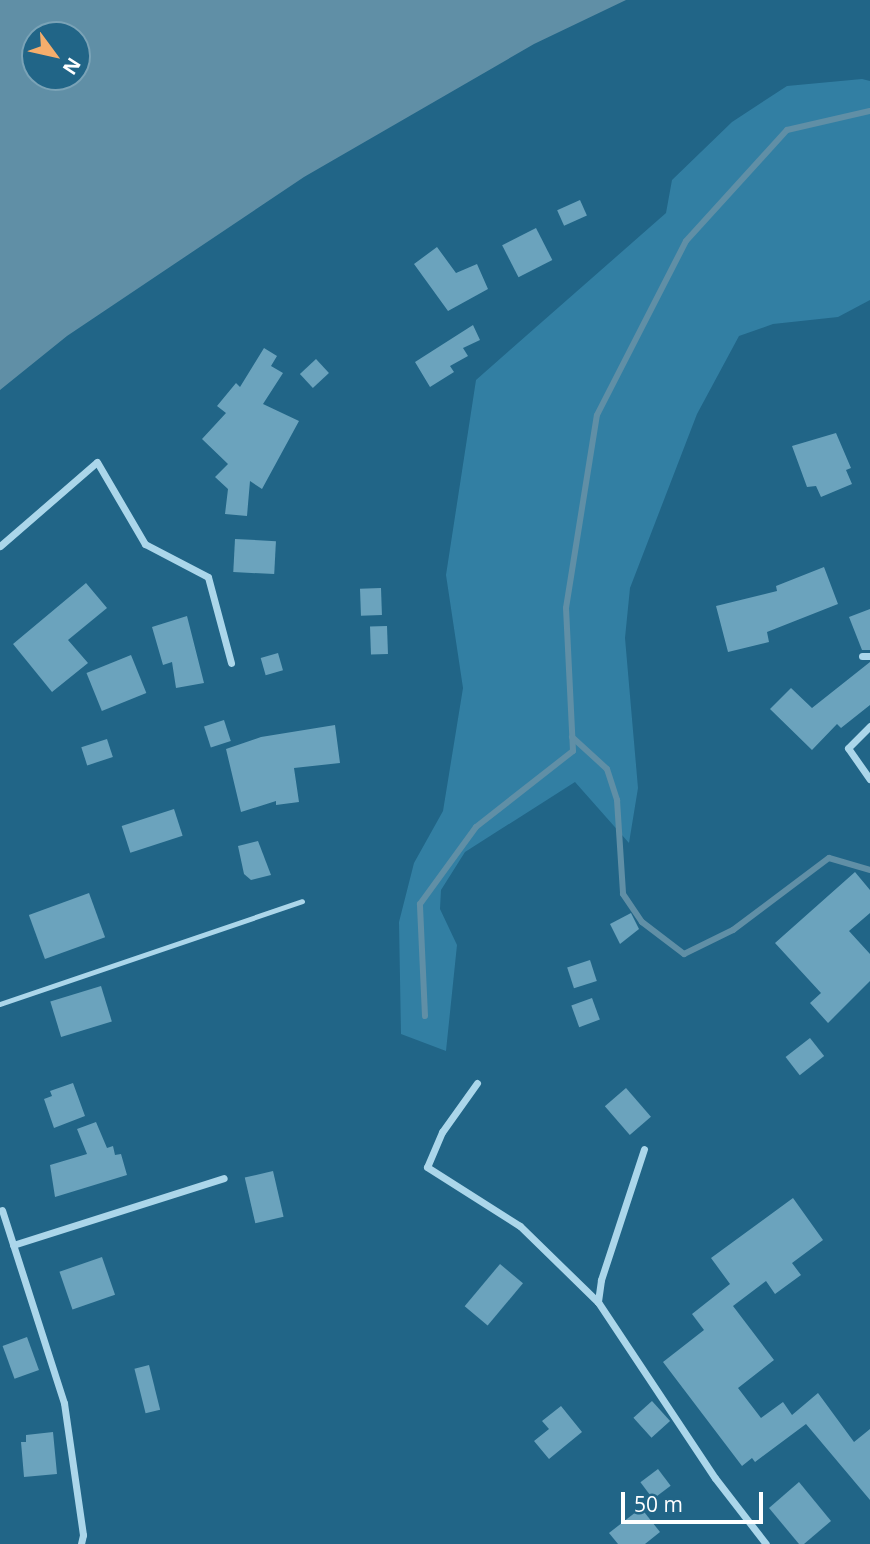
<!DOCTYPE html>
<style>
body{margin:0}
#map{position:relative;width:870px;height:1544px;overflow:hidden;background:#216587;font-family:"Open Sans",sans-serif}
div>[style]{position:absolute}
.green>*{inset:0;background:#327fa3}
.water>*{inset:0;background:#608fa6}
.stream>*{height:6px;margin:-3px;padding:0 3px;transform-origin:3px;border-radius:3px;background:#608fa6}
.building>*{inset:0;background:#6ba3bd;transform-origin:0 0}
.service>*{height:5px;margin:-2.5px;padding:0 2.5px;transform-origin:2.5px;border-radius:2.5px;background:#abd6ea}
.minor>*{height:7px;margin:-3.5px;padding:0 3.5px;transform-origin:3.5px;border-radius:3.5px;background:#abd6ea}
span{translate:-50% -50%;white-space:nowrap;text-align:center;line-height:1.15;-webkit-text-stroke:7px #216587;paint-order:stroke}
.north{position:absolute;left:21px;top:21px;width:70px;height:70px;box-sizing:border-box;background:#216587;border:2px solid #7aa3b7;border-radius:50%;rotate:123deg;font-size:19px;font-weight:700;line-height:28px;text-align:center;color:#fff}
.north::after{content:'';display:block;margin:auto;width:24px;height:32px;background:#f6ae6c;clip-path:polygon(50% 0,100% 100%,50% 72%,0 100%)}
.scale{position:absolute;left:621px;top:1492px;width:142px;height:32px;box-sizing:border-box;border:4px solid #fff;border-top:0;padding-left:9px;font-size:21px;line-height:24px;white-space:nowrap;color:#fff;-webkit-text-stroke:5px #216587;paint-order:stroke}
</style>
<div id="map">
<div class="green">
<div style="clip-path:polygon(862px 79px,870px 81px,870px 300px,838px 317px,773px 324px,739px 336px,697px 414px,630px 588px,625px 638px,638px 788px,629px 843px,575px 782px,465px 852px,441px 890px,440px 909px,457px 945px,446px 1051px,401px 1034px,399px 922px,414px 863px,443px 811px,463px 688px,446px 575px,476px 380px,666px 213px,672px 180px,732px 122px,787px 86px)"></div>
</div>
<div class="water">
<div style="clip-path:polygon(evenodd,0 0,626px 0,534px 44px,304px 177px,67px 336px,0 390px,0 0,35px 35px,77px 35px,77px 77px,35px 77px,35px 35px)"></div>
</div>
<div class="stream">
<div style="left:572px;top:737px;width:47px;rotate:42.4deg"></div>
<div style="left:607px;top:769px;width:33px;rotate:72deg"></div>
<div style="left:617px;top:800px;width:94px;rotate:86.3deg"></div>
<div style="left:623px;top:894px;width:34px;rotate:56deg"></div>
<div style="left:642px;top:922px;width:53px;rotate:37.3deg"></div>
<div style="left:684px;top:954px;width:55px;rotate:-26.1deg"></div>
<div style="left:733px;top:930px;width:120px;rotate:-36.9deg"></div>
<div style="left:829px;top:858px;width:43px;rotate:16.3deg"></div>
<div style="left:425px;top:1016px;width:112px;rotate:-92.6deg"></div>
<div style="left:420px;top:904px;width:95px;rotate:-54deg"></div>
<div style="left:476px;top:827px;width:123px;rotate:-38.1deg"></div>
<div style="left:573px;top:751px;width:143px;rotate:-92.8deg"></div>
<div style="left:566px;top:608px;width:195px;rotate:-80.9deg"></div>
<div style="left:597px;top:415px;width:195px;rotate:-62.9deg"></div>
<div style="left:686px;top:241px;width:150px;rotate:-47.7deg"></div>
<div style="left:787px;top:130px;width:85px;rotate:-12.9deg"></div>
</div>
<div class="building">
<div style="left:580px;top:200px;width:17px;height:25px;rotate:66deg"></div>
<div style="left:536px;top:228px;width:36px;height:38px;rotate:63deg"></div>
<div style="clip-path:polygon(437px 247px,456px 273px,477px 264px,488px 289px,448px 311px,414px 264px)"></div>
<div style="clip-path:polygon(473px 325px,480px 340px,463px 348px,468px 356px,450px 366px,454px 372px,430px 387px,415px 362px)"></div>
<div style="clip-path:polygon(264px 348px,277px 356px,271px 366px,283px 373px,263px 404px,299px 421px,262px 489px,250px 481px,247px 516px,225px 514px,228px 489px,215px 477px,228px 464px,202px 439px,226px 413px,217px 406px,236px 383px,240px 387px)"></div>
<div style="left:316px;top:359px;width:19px;height:22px;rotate:47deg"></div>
<div style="clip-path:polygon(836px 433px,851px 468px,846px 470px,852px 484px,821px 497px,816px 486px,807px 487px,792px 446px)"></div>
<div style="left:235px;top:539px;width:41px;height:33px;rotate:3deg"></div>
<div style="clip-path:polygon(824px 567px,838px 604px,767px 632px,769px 642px,728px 652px,716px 606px,777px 591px,776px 586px)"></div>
<div style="clip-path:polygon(86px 583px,107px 608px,68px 640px,88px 663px,52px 692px,13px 644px)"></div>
<div style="left:381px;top:588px;width:27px;height:21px;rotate:88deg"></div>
<div style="clip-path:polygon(870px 609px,870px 650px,862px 650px,849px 617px)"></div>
<div style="clip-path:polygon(187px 616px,204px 683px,176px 688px,172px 662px,163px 665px,152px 627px)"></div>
<div style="left:387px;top:626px;width:28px;height:17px;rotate:88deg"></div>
<div style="left:278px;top:653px;width:18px;height:18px;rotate:74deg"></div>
<div style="left:131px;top:655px;width:41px;height:48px;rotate:68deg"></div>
<div style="clip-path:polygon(870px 662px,870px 705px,841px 728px,837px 724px,812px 750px,770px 709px,791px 688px,812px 708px)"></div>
<div style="left:224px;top:720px;width:22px;height:21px;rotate:72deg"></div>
<div style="clip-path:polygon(335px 725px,340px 763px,294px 768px,299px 802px,276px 805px,276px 801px,241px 812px,226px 749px,261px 737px)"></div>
<div style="left:107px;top:739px;width:19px;height:27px;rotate:72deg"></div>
<div style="left:174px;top:809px;width:28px;height:55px;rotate:72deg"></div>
<div style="clip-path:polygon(258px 841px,271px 875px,251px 880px,244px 874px,238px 846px)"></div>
<div style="clip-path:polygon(855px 872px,870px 890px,870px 913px,849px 931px,870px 954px,870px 981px,828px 1023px,810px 1003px,821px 993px,775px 943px)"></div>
<div style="left:89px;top:893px;width:47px;height:64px;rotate:70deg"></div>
<div style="clip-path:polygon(631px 913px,639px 929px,620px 944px,610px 924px)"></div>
<div style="left:590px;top:960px;width:22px;height:24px;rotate:72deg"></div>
<div style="left:101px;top:986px;width:37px;height:53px;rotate:73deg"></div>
<div style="left:592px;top:998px;width:23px;height:22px;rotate:70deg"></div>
<div style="left:810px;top:1038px;width:23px;height:31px;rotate:52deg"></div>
<div style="clip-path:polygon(73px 1083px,85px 1116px,54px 1128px,44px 1099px,52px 1096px,50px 1091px)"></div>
<div style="left:626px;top:1088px;width:38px;height:28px;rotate:49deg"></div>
<div style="clip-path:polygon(96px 1122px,107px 1148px,113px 1146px,115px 1155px,121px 1154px,127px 1175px,55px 1197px,50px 1165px,87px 1154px,77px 1129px)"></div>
<div style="left:273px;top:1171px;width:47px;height:29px;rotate:77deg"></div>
<div style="clip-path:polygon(793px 1198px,823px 1240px,792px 1263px,801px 1275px,775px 1294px,766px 1281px,733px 1306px,774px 1360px,738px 1388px,761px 1418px,783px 1402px,792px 1415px,818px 1393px,854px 1442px,870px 1429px,870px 1500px,806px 1424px,755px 1462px,752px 1458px,742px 1466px,663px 1362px,704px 1330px,692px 1314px,730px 1284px,711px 1258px)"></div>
<div style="left:102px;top:1257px;width:40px;height:45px;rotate:71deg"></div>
<div style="left:500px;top:1264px;width:30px;height:55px;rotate:40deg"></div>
<div style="left:27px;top:1337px;width:35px;height:26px;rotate:70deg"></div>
<div style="left:149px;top:1365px;width:46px;height:15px;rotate:76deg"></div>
<div style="left:652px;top:1401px;width:27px;height:25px;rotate:48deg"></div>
<div style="clip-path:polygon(561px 1406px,582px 1432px,549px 1459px,534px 1441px,549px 1429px,542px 1421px)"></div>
<div style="clip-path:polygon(53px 1432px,57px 1474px,24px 1477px,21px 1442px,26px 1442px,26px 1435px)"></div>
<div style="left:658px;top:1469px;width:21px;height:22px;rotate:53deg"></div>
<div style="clip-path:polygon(799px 1482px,831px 1521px,804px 1544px,799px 1544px,769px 1508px)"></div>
<div style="clip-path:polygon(641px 1508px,660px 1532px,645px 1544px,618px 1544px,609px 1533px)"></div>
</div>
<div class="service">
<div style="left:0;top:1004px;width:319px;rotate:-18.8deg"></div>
</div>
<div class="minor">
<div style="left:0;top:546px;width:128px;rotate:-40.9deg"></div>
<div style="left:97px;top:462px;width:95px;rotate:59.7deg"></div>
<div style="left:145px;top:544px;width:71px;rotate:27.6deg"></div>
<div style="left:208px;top:577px;width:89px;rotate:75deg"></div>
<div style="left:862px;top:656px;width:8px"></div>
<div style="left:870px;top:726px;width:31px;rotate:135deg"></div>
<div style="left:848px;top:748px;width:38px;rotate:55deg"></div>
<div style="left:477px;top:1083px;width:60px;rotate:125.5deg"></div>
<div style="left:442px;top:1132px;width:38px;rotate:113deg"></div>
<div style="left:427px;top:1167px;width:110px;rotate:32.4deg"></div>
<div style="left:520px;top:1226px;width:109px;rotate:44.3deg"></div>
<div style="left:644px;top:1149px;width:138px;rotate:108.2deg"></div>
<div style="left:601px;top:1280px;width:22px;rotate:98deg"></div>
<div style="left:598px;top:1302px;width:211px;rotate:56.4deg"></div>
<div style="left:715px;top:1478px;width:83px;rotate:52.3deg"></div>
<div style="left:2px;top:1210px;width:203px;rotate:72.2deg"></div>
<div style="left:64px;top:1403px;width:133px;rotate:81.8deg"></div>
<div style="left:83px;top:1535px;width:9px;rotate:103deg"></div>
<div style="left:13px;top:1245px;width:221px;rotate:-17.6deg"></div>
</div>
<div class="north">N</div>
<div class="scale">50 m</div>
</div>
